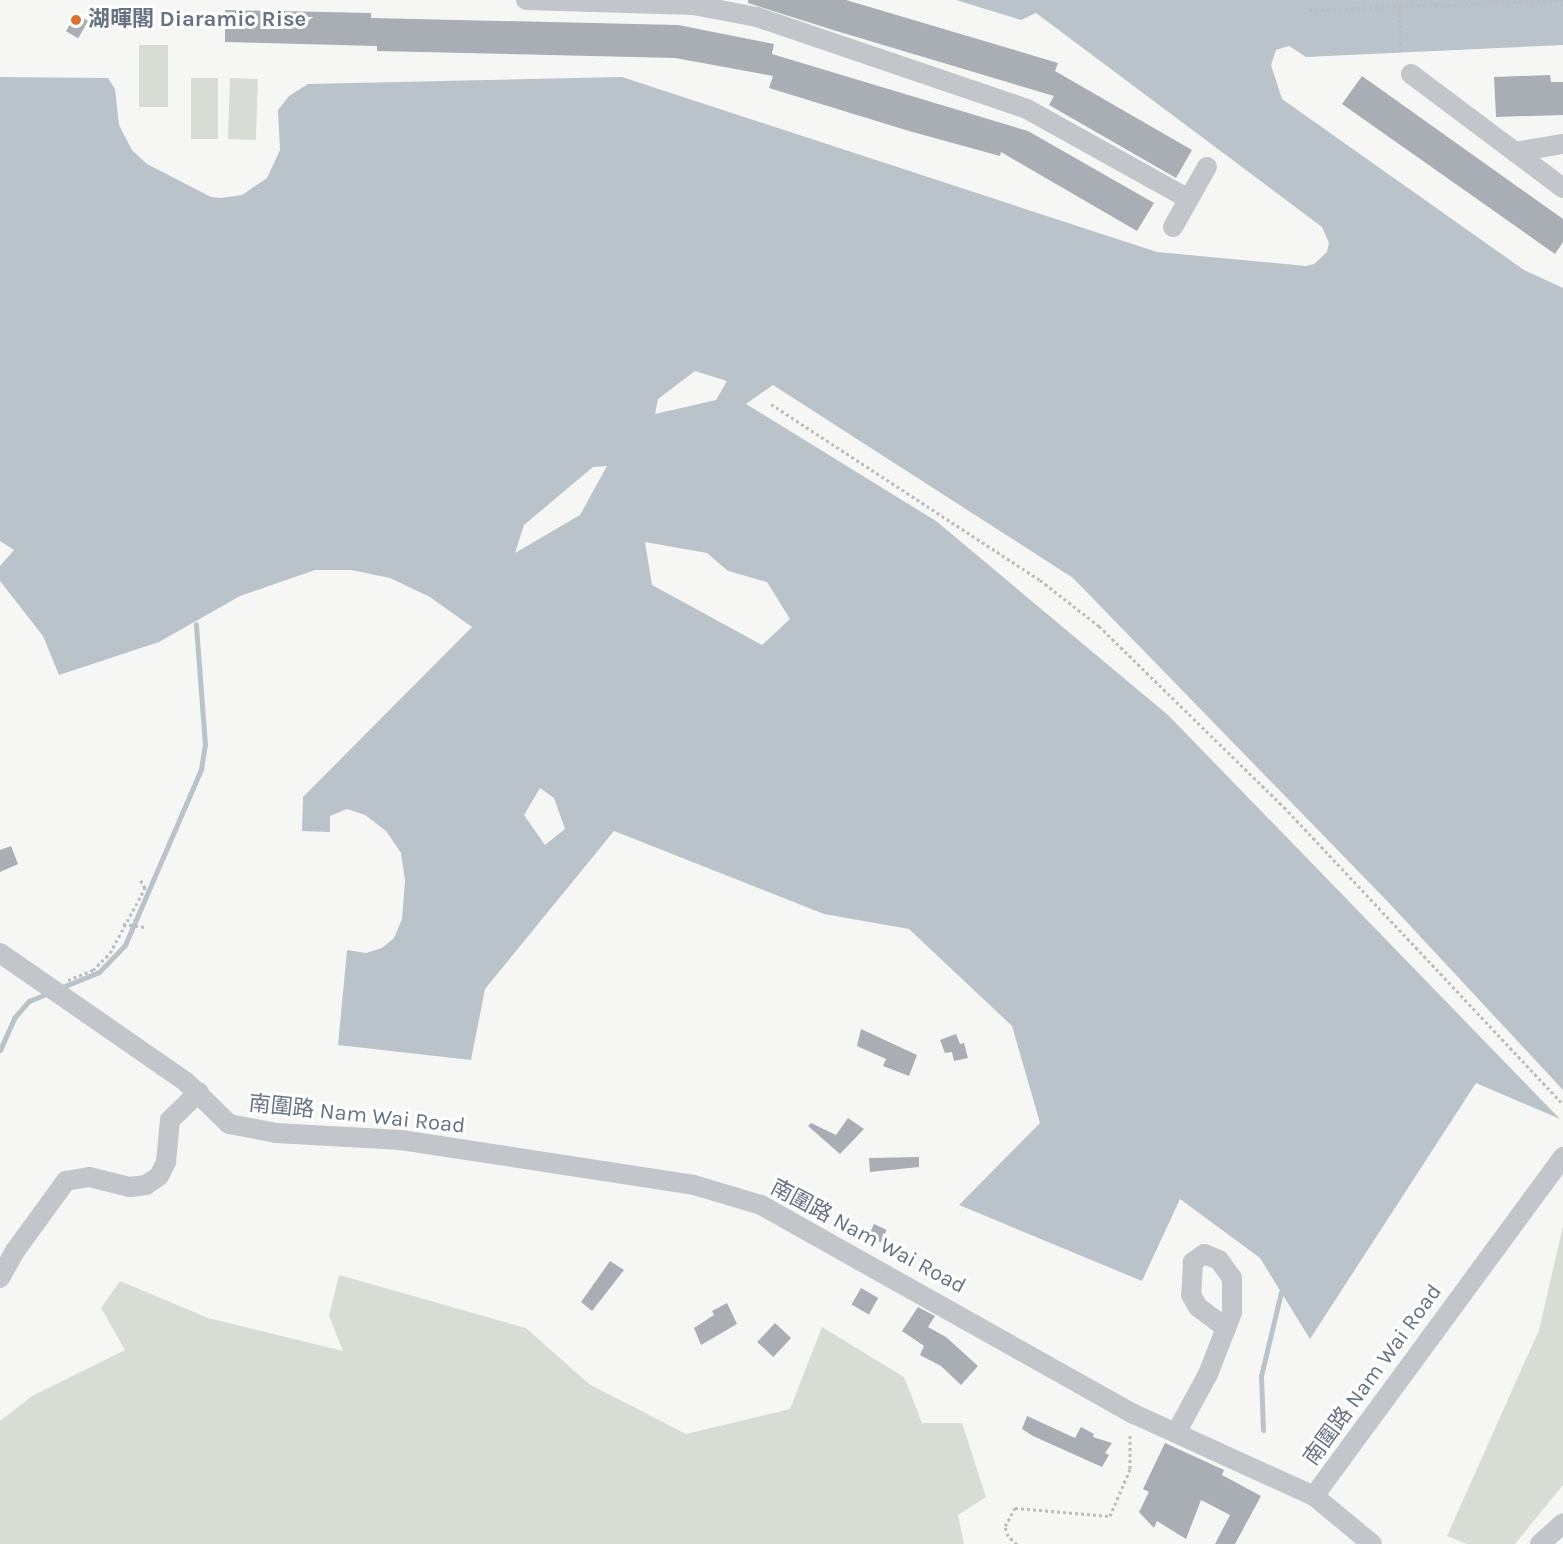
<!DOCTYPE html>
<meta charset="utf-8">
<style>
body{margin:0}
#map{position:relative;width:1563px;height:1544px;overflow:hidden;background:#f6f7f4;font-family:Karla,"Noto Sans TC",sans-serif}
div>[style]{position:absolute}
.green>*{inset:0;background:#d7ddd5;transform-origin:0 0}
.water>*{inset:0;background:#bac3c9}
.stream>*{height:5px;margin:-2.5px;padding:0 2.5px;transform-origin:2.5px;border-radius:2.5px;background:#bac3c9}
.building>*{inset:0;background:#a9aeb5;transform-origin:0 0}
.path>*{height:3px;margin-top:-1.5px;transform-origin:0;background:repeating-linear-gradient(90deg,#babcbf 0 3px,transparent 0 6px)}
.minor>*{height:20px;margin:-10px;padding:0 10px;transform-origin:10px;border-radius:10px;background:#c2c5c9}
.dots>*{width:16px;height:16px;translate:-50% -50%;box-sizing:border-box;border:3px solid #fff;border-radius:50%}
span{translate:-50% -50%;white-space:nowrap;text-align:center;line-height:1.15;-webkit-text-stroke:6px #fff;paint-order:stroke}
.poi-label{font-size:22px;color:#677383;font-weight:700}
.left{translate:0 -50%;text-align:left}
.street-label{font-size:22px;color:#677383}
</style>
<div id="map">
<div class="green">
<div style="left:139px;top:45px;width:29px;height:62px"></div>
<div style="left:191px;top:78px;width:27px;height:61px"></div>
<div style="left:230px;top:78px;width:28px;height:61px;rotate:2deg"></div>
<div style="clip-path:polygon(1563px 1226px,1563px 1485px,1515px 1544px,1467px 1544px,1447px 1536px,1539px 1330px)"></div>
<div style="clip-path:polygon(339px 1275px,526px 1328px,589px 1384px,686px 1434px,790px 1409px,822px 1327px,904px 1377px,922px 1423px,962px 1423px,986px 1497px,958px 1515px,964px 1544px,0 1544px,0 1421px,32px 1396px,125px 1350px,101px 1308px,120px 1281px,208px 1318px,343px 1351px,329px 1316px)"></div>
</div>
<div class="water">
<div style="clip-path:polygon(evenodd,956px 0,1563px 0,1563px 45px,1306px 57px,1289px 46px,1276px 50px,1271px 65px,1282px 99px,1524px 270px,1563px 288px,1563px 1090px,1389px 903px,1073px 578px,773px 385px,746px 404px,936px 521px,1168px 715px,1560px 1119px,1476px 1083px,1310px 1339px,1260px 1258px,1180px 1199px,1142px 1281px,959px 1205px,1040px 1123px,1012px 1026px,909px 929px,824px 914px,614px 831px,485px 989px,471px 1060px,338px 1045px,347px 950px,366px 953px,382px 948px,394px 938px,402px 919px,405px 881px,401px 853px,386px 831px,365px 815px,347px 809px,330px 816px,330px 832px,302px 831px,303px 797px,472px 627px,430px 597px,390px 578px,351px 570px,315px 570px,240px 596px,159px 642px,59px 675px,43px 636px,0 581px,0 566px,14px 550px,0 541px,0 77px,108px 78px,115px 89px,119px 125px,132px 150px,147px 164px,211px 197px,221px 198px,242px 195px,267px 178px,280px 150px,278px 110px,289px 96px,308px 84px,622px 77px,1157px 252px,1306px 266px,1314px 264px,1327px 252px,1329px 243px,1322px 227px,1036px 13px,1021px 20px,956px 0,695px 371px,727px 381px,716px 400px,655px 414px,658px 399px,695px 371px,956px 0,607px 466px,580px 515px,515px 553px,524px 525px,593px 467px,607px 466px,956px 0,645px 542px,707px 553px,728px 571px,767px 582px,790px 619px,762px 645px,652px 585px,645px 542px,956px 0,540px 788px,554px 798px,565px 829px,545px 845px,524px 815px,540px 788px)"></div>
</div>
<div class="stream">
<div style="left:60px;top:988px;width:42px;rotate:-22.3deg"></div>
<div style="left:99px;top:972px;width:37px;rotate:-46deg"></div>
<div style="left:125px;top:945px;width:192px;rotate:-66.6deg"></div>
<div style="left:201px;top:769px;width:24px;rotate:-81deg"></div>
<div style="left:205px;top:745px;width:121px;rotate:-94.3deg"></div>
<div style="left:0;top:1050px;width:35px;rotate:-66deg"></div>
<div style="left:14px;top:1018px;width:23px;rotate:-49deg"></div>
<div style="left:29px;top:1001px;width:22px;rotate:-22deg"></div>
<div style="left:1263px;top:1430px;width:54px;rotate:-92.1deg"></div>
<div style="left:1261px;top:1376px;width:86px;rotate:-76.6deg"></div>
</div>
<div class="building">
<div style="clip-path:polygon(748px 0,846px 0,1058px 63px,1055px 71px,1192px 150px,1176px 178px,1049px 105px,1054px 96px,833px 30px,748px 3px)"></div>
<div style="clip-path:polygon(225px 10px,371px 13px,371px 18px,678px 25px,774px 44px,772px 54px,1028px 131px,1154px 203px,1137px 231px,1001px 152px,1000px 156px,909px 131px,769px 88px,773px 76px,675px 58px,377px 51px,377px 46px,225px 42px)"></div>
<div style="left:76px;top:14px;width:14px;height:20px;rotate:30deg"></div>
<div style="clip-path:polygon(1550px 75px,1551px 82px,1563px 82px,1563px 115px,1496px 117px,1494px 77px)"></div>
<div style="clip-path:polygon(1362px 76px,1563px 219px,1563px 242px,1555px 254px,1342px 104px)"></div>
<div style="clip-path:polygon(11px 846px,18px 864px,0 872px,0 850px)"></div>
<div style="clip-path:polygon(861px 1029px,917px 1055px,909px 1076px,883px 1066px,886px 1059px,857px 1046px)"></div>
<div style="clip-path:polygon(956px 1034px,960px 1044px,964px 1043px,968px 1058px,954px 1061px,952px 1052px,945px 1053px,940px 1040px)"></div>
<div style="clip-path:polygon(848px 1118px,864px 1129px,840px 1154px,808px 1126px,811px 1123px,836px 1135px)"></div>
<div style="clip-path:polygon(919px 1157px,919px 1167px,870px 1172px,869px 1158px)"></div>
<div style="left:874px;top:1224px;width:14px;height:14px;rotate:25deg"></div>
<div style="clip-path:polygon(610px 1261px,624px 1270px,592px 1311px,581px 1302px)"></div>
<div style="left:861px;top:1288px;width:20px;height:19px;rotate:30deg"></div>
<div style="clip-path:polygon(727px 1303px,737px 1324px,701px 1345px,694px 1328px,714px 1315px,712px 1311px)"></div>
<div style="clip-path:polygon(918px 1307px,935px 1316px,928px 1327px,946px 1337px,978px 1366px,961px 1385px,941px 1366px,920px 1355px,924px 1346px,902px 1331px)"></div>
<div style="left:775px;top:1323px;width:22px;height:26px;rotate:43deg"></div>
<div style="clip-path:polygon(1027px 1416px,1075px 1438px,1081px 1427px,1094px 1434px,1093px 1437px,1112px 1443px,1105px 1453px,1109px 1455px,1102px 1467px,1033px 1436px,1022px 1429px)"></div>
<div style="clip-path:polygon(1165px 1443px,1224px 1470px,1222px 1475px,1261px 1496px,1235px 1544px,1215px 1544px,1230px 1515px,1201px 1500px,1186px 1539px,1157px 1521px,1154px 1528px,1139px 1512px,1149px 1492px,1143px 1489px)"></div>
</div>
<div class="path">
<div style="left:1399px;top:7px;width:46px;rotate:87.5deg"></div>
<div style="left:1309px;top:10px;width:254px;rotate:-2.3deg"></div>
<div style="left:771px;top:404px;width:321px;rotate:33.2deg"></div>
<div style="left:1040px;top:580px;width:75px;rotate:37.9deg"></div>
<div style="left:1099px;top:626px;width:259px;rotate:44.4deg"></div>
<div style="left:1284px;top:807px;width:407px;rotate:46.8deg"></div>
<div style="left:123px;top:924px;width:22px;rotate:8deg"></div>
<div style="left:68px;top:980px;width:27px;rotate:-22deg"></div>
<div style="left:93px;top:970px;width:24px;rotate:-45deg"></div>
<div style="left:110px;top:953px;width:74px;rotate:-61.7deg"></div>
<div style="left:145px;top:888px;width:10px;rotate:-119deg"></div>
<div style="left:1017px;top:1544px;width:12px;rotate:-138deg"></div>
<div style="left:1008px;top:1536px;width:10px;rotate:-107deg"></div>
<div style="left:1005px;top:1526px;width:21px;rotate:-61deg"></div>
<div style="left:1015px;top:1508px;width:95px;rotate:4.8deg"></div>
<div style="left:1110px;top:1516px;width:51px;rotate:-66.9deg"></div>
<div style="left:1130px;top:1469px;width:36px;rotate:-90deg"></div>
</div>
<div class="minor">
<div style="left:526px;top:0;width:167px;rotate:1.7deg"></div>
<div style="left:693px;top:5px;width:65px;rotate:10.6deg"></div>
<div style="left:757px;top:17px;width:285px;rotate:18.8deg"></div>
<div style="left:1027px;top:109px;width:185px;rotate:29.1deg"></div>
<div style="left:1411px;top:74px;width:190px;rotate:36.9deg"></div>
<div style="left:1515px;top:152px;width:49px;rotate:-9.5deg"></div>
<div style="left:1173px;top:227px;width:69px;rotate:-60.5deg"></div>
<div style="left:0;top:953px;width:226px;rotate:34.7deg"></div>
<div style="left:186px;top:1082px;width:60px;rotate:44.3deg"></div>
<div style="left:229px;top:1124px;width:48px;rotate:10.8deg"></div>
<div style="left:276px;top:1133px;width:125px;rotate:3.2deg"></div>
<div style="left:401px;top:1140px;width:296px;rotate:8.7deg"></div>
<div style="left:694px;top:1185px;width:70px;rotate:16.6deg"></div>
<div style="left:761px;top:1205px;width:428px;rotate:29.3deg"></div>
<div style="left:1134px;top:1414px;width:198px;rotate:24.5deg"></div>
<div style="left:1314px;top:1496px;width:421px;rotate:-53.7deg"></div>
<div style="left:0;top:1278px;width:31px;rotate:-61deg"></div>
<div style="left:15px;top:1251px;width:87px;rotate:-53.9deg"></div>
<div style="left:66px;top:1181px;width:23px;rotate:-10deg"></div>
<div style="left:89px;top:1177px;width:42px;rotate:13.7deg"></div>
<div style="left:130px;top:1187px;width:16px;rotate:-7deg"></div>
<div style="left:146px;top:1185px;width:16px;rotate:-35deg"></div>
<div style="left:159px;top:1176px;width:16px;rotate:-63deg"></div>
<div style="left:166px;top:1162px;width:42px;rotate:-84.6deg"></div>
<div style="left:170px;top:1120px;width:40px;rotate:-44deg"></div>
<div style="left:1176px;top:1433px;width:67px;rotate:-61.5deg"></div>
<div style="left:1208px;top:1374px;width:49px;rotate:-68.6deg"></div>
<div style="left:1226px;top:1328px;width:17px;rotate:-69deg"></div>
<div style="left:1232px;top:1312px;width:34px;rotate:-90deg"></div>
<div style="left:1232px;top:1278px;width:22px;rotate:-126deg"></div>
<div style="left:1219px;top:1260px;width:16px;rotate:-158deg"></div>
<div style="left:1204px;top:1254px;width:14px;rotate:144deg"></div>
<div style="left:1193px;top:1262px;width:33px;rotate:93deg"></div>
<div style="left:1191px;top:1295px;width:14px;rotate:60deg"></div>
<div style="left:1198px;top:1307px;width:35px;rotate:37deg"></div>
<div style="left:1314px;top:1496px;width:75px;rotate:39.6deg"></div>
<div style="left:1540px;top:1544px;width:31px;rotate:-42deg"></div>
</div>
<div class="dots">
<div style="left:76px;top:20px;background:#d97131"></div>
</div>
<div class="poi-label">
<span class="left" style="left:88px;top:20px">湖暉閣 Diaramic Rise</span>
</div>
<div class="street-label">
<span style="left:357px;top:1115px;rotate:6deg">南圍路 Nam Wai Road</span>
<span style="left:868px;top:1237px;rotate:28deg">南圍路 Nam Wai Road</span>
<span style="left:1373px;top:1375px;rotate:-54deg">南圍路 Nam Wai Road</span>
</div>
</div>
